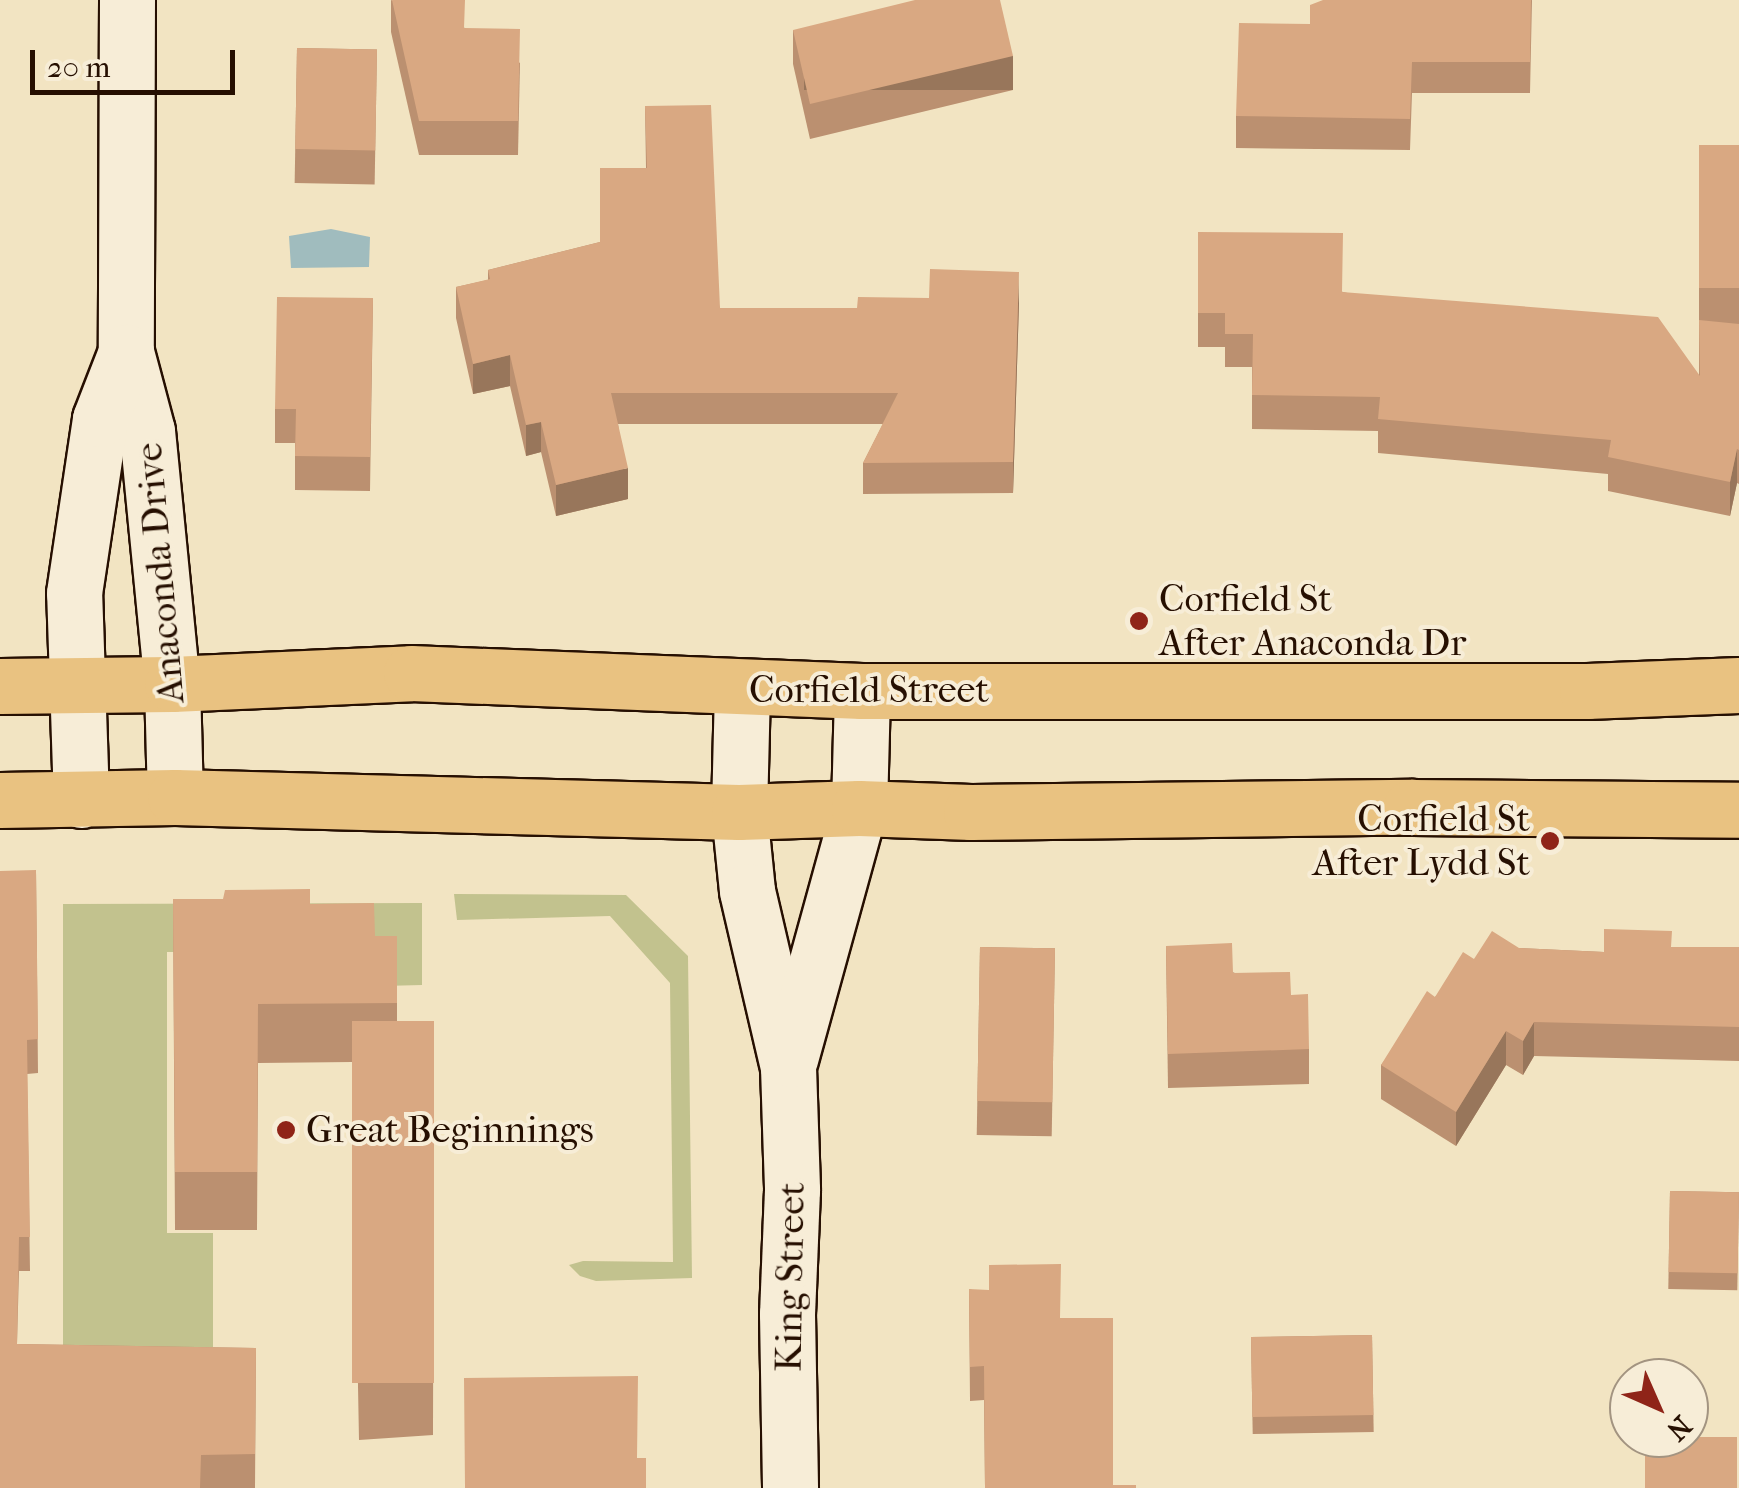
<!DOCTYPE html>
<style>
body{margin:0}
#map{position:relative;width:1739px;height:1488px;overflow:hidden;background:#f2e4c2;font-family:"IM FELL French Canon",serif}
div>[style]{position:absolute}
.green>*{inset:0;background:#c2c28e}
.water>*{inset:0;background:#a0bcbe}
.roads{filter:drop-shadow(2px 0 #260f01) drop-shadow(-2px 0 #260f01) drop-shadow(0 2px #260f01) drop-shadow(0 -2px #260f01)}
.secondary>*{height:55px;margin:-27.5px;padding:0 27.5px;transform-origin:27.5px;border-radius:27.5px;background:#f7edd7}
.primary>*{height:55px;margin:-27.5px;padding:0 27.5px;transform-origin:27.5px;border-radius:27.5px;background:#e9c281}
.wall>*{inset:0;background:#bb9070;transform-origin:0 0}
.shaded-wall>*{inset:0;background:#98765b;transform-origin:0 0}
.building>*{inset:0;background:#d9a882;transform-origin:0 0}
.dots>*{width:28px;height:28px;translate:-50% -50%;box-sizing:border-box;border:5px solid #f7edd7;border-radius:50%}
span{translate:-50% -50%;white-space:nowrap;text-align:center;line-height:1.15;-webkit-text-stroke:8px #f7edd7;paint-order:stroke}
.street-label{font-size:38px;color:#260f01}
.poi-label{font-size:38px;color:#260f01}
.left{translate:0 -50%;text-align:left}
.right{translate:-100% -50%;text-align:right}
.north{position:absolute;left:1609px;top:1358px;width:100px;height:100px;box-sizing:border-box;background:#f7edd7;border:2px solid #a39481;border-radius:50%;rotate:135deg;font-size:28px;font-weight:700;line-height:40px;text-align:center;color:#260f01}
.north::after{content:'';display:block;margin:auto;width:35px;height:45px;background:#8f2418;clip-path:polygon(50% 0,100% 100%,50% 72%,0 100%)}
.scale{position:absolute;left:30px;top:50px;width:205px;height:45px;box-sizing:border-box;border:5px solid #260f01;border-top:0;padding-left:12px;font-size:30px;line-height:35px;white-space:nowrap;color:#260f01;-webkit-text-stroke:8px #f7edd7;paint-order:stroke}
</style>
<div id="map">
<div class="green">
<div style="clip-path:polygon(454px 894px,626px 895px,688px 956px,692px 1278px,596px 1281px,580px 1276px,569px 1265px,583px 1261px,673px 1262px,670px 983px,610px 916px,457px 920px)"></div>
<div style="clip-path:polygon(422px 903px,422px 985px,383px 986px,220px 952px,167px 952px,167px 1233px,213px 1233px,213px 1347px,63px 1349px,63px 904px)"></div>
</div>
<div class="water">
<div style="clip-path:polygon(331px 229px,370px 237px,369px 267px,291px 268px,289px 236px)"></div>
</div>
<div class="roads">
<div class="secondary">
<div style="left:127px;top:0;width:352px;rotate:90.2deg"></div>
<div style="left:126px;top:352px;width:82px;rotate:75.1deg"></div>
<div style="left:147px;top:431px;width:254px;rotate:84.4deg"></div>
<div style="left:172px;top:684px;width:113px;rotate:88.5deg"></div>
<div style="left:742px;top:689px;width:123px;rotate:91.4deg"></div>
<div style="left:739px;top:812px;width:79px;rotate:84.2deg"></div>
<div style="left:747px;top:891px;width:181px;rotate:76.9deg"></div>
<div style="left:788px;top:1067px;width:123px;rotate:88.1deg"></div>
<div style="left:792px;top:1190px;width:124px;rotate:92.3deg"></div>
<div style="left:787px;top:1314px;width:174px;rotate:89deg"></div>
<div style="left:81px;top:800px;width:207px;rotate:-91.9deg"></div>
<div style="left:74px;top:593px;width:176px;rotate:-81.5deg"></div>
<div style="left:100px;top:419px;width:72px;rotate:-68.8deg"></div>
<div style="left:790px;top:1059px;width:260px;rotate:-74.6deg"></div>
<div style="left:859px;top:808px;width:117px;rotate:-88.5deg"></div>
</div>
<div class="primary">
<div style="left:0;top:686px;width:172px;rotate:-0.7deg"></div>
<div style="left:172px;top:684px;width:239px;rotate:-2.6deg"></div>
<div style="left:411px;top:673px;width:451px;rotate:2.3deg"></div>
<div style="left:862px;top:691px;width:725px"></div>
<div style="left:1587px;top:691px;width:152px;rotate:-2.3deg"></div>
<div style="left:0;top:800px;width:175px;rotate:-1deg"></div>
<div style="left:175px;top:797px;width:564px;rotate:1.52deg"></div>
<div style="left:739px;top:812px;width:120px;rotate:-1.9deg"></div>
<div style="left:859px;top:808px;width:112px;rotate:2deg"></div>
<div style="left:971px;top:812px;width:440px;rotate:-0.7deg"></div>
<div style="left:1411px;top:807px;width:328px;rotate:0.5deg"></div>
</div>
</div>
<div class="wall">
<div style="clip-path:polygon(391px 0,465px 28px,520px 63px,518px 155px,419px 155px,391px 32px)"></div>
<div style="clip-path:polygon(1532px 0,1530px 93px,1412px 93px,1410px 150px,1236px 148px,1236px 116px,1310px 24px)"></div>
<div style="clip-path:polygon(793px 30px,1013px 90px,810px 139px,793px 64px)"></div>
<div style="left:297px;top:48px;width:80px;height:135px;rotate:1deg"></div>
<div style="clip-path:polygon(645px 106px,720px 308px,857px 308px,1019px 303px,1013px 493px,863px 494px,863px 463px,883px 424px,618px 424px,628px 499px,556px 516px,541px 452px,526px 456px,510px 386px,473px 394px,456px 318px,456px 287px,488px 280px,488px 270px,600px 242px,646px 168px)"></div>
<div style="clip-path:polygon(1699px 145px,1739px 145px,1739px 484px,1737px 483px,1730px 516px,1608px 491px,1608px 474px,1378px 453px,1378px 431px,1252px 429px,1252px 367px,1225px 367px,1225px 347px,1198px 347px,1198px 232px,1343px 292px,1699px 376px)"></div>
<div style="clip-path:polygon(373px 298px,370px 491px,295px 490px,295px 443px,275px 443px,275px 409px)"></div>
<div style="clip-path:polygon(36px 870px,38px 1073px,27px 1074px,30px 1271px,19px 1271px,17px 1344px,256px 1348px,255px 1488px,0 1488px)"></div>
<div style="clip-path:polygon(173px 899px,310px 904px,375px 936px,397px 936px,397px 1021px,434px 1021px,433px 1435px,359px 1440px,352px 1062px,258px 1063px,257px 1230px,175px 1230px)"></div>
<div style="clip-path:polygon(1166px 946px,1291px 995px,1309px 1049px,1309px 1084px,1168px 1088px)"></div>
<div style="left:980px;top:947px;width:75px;height:188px;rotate:1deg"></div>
<div style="clip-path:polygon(1672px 947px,1739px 947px,1739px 1061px,1534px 1056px,1523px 1075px,1506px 1065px,1456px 1146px,1381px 1099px,1381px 1065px,1435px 997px,1474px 959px,1519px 948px,1604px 952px)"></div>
<div style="left:1670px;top:1191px;width:69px;height:98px;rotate:1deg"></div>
<div style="clip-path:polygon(969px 1289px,1060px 1318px,1113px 1485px,985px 1488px,984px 1400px,970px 1401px)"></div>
<div style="left:1372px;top:1335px;width:97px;height:121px;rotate:89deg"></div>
</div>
<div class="shaded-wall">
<div style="left:1013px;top:56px;width:34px;height:209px;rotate:90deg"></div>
<div style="clip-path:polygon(1019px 272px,1019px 303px,1013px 493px,1013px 462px)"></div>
<div style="clip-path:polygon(510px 355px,510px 386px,473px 394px,473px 364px)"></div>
<div style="clip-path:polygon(541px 422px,541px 452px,526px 456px,526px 425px)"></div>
<div style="clip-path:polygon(1737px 449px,1737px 483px,1730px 516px,1730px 482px)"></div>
<div style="clip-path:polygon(628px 468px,628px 499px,556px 516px,556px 485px)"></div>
<div style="clip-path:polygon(1534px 1022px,1534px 1056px,1523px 1075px,1523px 1041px)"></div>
<div style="clip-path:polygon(1506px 1031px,1506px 1065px,1456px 1146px,1456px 1112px)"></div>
</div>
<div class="building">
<div style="clip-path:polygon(392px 0,465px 0,464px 28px,520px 29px,518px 121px,419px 121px)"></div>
<div style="clip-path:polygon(915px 0,1000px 0,1013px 56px,810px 104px,793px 30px)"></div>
<div style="clip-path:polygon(1323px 0,1531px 0,1530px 62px,1412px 62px,1410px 119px,1236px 116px,1239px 23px,1310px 24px,1310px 5px)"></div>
<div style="left:297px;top:48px;width:80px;height:101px;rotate:1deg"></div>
<div style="clip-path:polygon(711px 105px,720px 308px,857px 308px,858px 297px,929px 298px,930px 269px,1019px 272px,1013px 462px,863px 463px,898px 393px,611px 393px,628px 468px,556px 485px,541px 422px,526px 425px,510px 355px,473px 364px,456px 287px,490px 279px,488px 270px,600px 242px,600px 168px,647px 168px,645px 106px)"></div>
<div style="left:1699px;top:145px;width:40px;height:143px"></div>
<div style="clip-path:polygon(1198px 232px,1343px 233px,1342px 292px,1658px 317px,1700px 376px,1699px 320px,1739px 324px,1739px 450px,1737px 449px,1730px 482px,1608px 457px,1611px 440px,1378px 419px,1380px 397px,1252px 395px,1253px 334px,1225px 334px,1225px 313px,1198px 313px)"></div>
<div style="clip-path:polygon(277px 297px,373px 298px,370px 457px,295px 456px,296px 409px,275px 409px)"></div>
<div style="clip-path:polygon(36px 870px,38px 1039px,27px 1040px,30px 1237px,19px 1237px,17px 1344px,256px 1348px,255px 1454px,201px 1455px,200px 1488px,0 1488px,0 871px)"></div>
<div style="clip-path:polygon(310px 889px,310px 904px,374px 903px,375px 936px,397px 936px,397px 1003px,258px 1004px,257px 1172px,175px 1172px,173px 899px,223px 899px,225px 890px)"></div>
<div style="clip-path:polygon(1604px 929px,1672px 931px,1671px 947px,1739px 947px,1739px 1027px,1534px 1022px,1523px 1041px,1506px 1031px,1456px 1112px,1381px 1065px,1427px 991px,1435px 997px,1463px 952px,1474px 959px,1492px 931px,1519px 948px,1604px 952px)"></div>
<div style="clip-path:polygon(1232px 943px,1233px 973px,1290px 972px,1291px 995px,1308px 994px,1309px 1049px,1168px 1054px,1166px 946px)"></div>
<div style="left:980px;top:947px;width:75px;height:154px;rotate:1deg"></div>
<div style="left:352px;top:1021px;width:82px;height:362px"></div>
<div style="left:1670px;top:1191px;width:69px;height:81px;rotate:1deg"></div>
<div style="clip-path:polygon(1061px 1264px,1060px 1318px,1113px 1318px,1113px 1485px,1136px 1485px,1136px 1488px,985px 1488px,984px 1366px,970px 1367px,969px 1289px,989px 1290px,989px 1265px)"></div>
<div style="left:1372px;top:1335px;width:80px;height:121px;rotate:89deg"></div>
<div style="clip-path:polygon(638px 1376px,637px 1458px,646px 1458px,646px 1488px,465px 1488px,464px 1378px)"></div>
<div style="left:1737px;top:1437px;width:51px;height:92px;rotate:90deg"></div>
</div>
<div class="dots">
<div style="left:1139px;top:621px;background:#8f2418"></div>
<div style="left:1550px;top:841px;background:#8f2418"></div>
<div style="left:286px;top:1130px;background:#8f2418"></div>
</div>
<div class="street-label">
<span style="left:160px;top:573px;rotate:-95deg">Anaconda Drive</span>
<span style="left:869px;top:690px">Corfield Street</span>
<span style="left:790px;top:1277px;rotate:-89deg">King Street</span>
</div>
<div class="poi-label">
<span class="left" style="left:1159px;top:621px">Corfield St<br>After Anaconda Dr</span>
<span class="right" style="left:1530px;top:841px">Corfield St<br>After Lydd St</span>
<span class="left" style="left:306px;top:1130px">Great Beginnings</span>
</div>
<div class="north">N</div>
<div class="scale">20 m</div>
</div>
